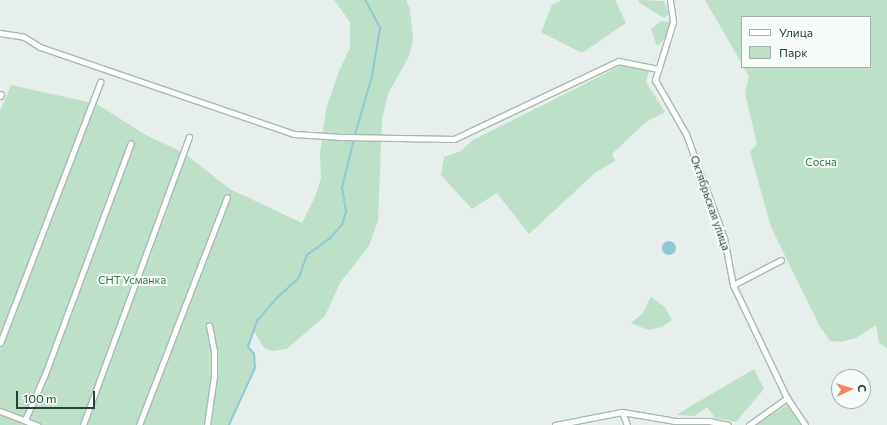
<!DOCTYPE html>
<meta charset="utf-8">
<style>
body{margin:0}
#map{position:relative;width:887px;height:425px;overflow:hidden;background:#e6efeb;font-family:Commissioner,sans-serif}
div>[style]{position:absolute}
.green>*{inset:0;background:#bfe0c8}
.water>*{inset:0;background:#8ec9d4}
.round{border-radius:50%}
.stream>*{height:1.5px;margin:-0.75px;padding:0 0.75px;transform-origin:0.75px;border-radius:0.75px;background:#8ec9d4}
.roads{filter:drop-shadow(1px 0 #a8b8b2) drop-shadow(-1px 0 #a8b8b2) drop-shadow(0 1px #a8b8b2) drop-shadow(0 -1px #a8b8b2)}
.street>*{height:5px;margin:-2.5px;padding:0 2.5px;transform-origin:2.5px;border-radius:2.5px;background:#fff}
span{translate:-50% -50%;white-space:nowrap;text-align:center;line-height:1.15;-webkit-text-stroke:4px #f7fbf9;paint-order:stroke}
.park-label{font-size:11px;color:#2d7a4b}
.street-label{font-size:11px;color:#24423a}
.legend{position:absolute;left:741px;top:16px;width:130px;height:52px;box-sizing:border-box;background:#f7fbf9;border:1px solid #a3b1ad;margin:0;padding:5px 7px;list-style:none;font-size:12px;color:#24423a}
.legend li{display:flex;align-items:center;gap:8px;height:20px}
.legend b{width:20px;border:1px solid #a3b1ad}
.north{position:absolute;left:831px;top:369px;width:40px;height:40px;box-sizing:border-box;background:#f7fbf9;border:1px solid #a3b1ad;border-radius:50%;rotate:86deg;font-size:11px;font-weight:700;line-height:16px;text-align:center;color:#24423a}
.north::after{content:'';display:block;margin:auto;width:14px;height:18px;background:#f4845f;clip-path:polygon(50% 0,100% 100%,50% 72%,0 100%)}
.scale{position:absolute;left:16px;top:391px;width:79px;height:18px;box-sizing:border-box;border:2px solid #24423a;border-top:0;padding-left:5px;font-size:12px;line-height:14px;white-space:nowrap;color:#24423a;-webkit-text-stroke:3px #f7fbf9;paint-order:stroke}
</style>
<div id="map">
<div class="green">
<div style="clip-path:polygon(334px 0,406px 0,410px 9px,413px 40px,409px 56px,388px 94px,382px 119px,378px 221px,369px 246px,340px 283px,325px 316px,287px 349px,272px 351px,264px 348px,254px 331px,248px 347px,254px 354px,255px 368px,229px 425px,0 425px,0 111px,11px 85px,97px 104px,144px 134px,184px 153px,230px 189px,302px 223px,315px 197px,321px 178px,320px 154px,326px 109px,339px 71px,350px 48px,350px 22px)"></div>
<div style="clip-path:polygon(562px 0,615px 0,626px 23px,582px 53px,541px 32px,552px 5px)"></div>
<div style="clip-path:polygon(639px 0,664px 1px,669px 14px,664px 18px,638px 2px)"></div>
<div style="clip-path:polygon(705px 0,887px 0,887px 348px,879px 343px,876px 325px,856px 338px,841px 342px,830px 341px,819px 325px,771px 227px,750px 152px,757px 144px,745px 93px,749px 76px,743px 67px,870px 67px,870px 17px,742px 17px,742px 64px)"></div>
<div style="clip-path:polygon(661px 21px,670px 22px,665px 39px,657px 46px,651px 29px)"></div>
<div style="clip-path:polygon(622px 65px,649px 71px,646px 82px,665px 112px,646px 122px,612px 154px,615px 161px,596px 172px,529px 234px,497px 193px,472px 209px,441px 175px,444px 157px,461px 151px,473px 140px)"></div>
<div style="clip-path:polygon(651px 297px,665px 307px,672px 320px,662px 327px,648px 330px,631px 323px,642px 314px)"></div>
<div style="clip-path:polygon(754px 369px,764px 389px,736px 422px,715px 418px,707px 407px,695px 416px,676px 415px)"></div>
<div style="clip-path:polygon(787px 405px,801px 425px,756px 425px,761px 421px)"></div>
</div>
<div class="water">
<div class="round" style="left:662px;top:241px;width:14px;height:14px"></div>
</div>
<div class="stream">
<div style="left:355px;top:135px;width:61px;rotate:-73.9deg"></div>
<div style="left:372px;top:76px;width:49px;rotate:-80.5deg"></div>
<div style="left:380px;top:28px;width:32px;rotate:-118deg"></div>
<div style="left:229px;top:425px;width:63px;rotate:-65.5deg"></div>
<div style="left:255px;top:368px;width:14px;rotate:-94deg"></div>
<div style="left:254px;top:354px;width:9px;rotate:-131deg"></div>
<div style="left:248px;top:347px;width:28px;rotate:-71deg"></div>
<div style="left:257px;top:321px;width:32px;rotate:-49deg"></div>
<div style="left:278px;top:297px;width:28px;rotate:-42deg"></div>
<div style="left:299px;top:278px;width:24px;rotate:-71deg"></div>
<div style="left:307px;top:255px;width:29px;rotate:-36deg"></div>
<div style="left:330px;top:238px;width:18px;rotate:-47deg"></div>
<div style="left:342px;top:225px;width:14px;rotate:-73deg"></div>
<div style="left:346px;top:212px;width:24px;rotate:-99deg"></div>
<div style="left:342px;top:188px;width:50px;rotate:-76.2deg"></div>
</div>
<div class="roads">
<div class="street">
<div style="left:670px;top:0;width:22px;rotate:82deg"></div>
<div style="left:673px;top:22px;width:61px;rotate:107.2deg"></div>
<div style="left:655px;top:80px;width:62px;rotate:60.1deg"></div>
<div style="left:686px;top:134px;width:111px;rotate:69.9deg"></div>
<div style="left:724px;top:238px;width:48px;rotate:79.2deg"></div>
<div style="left:733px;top:285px;width:125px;rotate:64.5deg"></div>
<div style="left:787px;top:398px;width:32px;rotate:56deg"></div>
<div style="left:0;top:33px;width:24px;rotate:9deg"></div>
<div style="left:24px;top:37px;width:19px;rotate:32deg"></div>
<div style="left:40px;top:47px;width:268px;rotate:18.9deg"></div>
<div style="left:294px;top:134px;width:48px;rotate:3.6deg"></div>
<div style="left:342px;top:137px;width:112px;rotate:1deg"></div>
<div style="left:454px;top:139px;width:182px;rotate:-25.4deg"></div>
<div style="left:618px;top:61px;width:41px;rotate:11.3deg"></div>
<div style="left:0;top:96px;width:2px;rotate:-63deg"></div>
<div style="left:733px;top:285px;width:54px;rotate:-27.5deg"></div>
<div style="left:0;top:343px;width:280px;rotate:-69deg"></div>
<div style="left:0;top:411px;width:40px;rotate:21deg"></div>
<div style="left:622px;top:412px;width:14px;rotate:69deg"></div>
<div style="left:25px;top:420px;width:50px;rotate:-66.5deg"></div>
<div style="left:45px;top:374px;width:246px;rotate:-69.6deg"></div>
<div style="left:83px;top:425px;width:307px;rotate:-69.8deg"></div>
<div style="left:139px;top:425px;width:244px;rotate:-68.9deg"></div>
<div style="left:207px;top:425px;width:49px;rotate:-81.9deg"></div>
<div style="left:214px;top:376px;width:25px;rotate:-90deg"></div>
<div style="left:214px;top:351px;width:26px;rotate:-101deg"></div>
<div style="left:555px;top:425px;width:68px;rotate:-11deg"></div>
<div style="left:622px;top:412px;width:54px;rotate:9.6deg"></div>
<div style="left:675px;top:421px;width:34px"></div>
<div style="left:709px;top:421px;width:19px;rotate:12deg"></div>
<div style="left:749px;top:425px;width:47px;rotate:-35.4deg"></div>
</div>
</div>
<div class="park-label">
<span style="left:821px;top:162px">Сосна</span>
<span style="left:132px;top:280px">СНТ Усманка</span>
</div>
<div class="street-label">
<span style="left:710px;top:203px;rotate:71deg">Октябрьская улица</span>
</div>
<ul class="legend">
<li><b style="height:5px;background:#fff"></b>Улица</li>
<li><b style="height:11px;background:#bfe0c8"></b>Парк</li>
</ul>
<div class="north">С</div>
<div class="scale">100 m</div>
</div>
